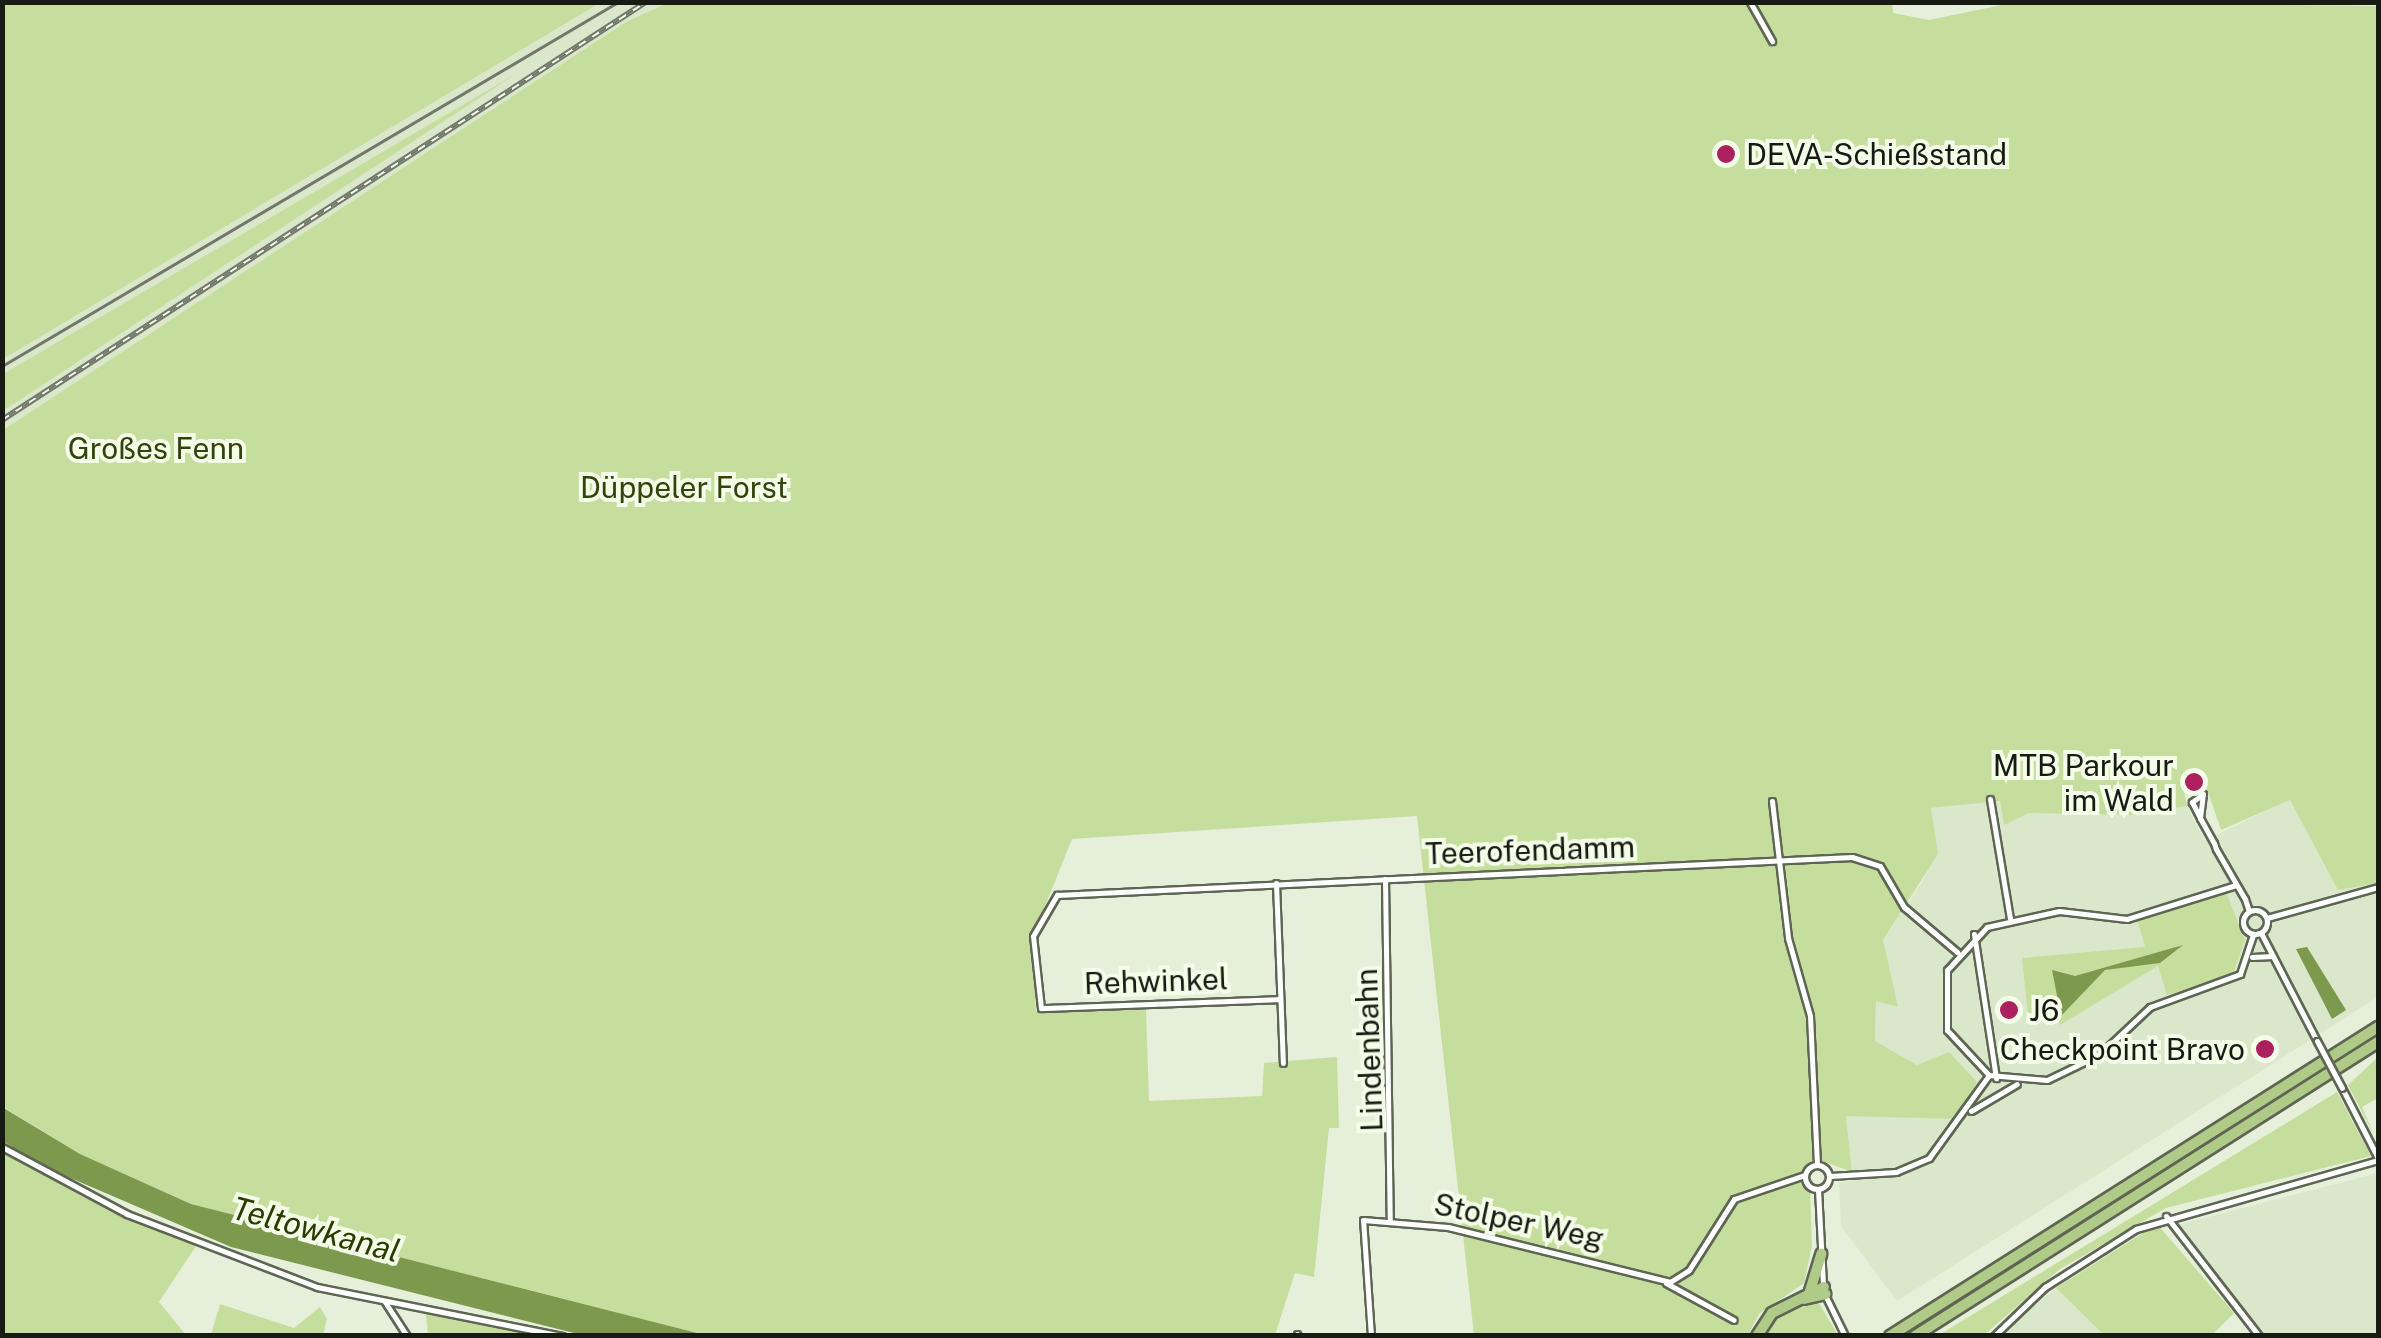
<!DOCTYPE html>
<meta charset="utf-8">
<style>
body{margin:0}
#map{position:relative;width:2381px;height:1338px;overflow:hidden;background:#e6efda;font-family:"Public Sans",sans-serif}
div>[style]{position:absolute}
.built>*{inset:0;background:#dbe7cb}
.green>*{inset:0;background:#c5de9e}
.water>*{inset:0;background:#7d994d}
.roads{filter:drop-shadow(2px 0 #5e6553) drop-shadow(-2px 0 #5e6553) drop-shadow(0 2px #5e6553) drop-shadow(0 -2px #5e6553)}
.minor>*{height:5px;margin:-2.5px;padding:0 2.5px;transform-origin:2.5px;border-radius:2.5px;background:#fff}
.minor>.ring{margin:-2.5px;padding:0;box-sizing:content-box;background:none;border:5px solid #fff;border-radius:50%}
.highway>*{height:10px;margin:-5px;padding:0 5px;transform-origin:5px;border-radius:5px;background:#b0ca87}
.tram>*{height:2.5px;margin:-1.25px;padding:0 1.25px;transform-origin:1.25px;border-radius:1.25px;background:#71776a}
.rail>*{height:6px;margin-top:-3px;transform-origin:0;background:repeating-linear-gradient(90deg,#f4fde7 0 8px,#71776a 0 16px);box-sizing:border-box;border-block:2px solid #71776a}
.bridges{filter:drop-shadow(2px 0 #5e6553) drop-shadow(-2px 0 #5e6553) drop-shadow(0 2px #5e6553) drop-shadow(0 -2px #5e6553)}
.minor-bridge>*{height:5px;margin:-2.5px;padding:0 2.5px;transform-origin:2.5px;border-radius:2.5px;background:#fff}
.dots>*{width:28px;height:28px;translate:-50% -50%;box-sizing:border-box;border:5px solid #f4fde7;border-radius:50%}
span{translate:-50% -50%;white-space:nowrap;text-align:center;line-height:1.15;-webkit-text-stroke:8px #f4fde7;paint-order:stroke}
.poi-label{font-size:30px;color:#181b14}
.left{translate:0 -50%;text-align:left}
.right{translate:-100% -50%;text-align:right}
.park-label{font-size:30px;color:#32440b}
.street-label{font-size:30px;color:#181b14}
.water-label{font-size:32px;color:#2b3c01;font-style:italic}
.frame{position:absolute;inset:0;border:5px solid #181b14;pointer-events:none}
</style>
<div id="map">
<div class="built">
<div style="clip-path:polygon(600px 3px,668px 3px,3px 430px,3px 411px,489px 91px,3px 374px,3px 359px)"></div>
<div style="clip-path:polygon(2290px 799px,2338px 889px,2378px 883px,2378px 997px,1897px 1301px,1841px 1226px,1839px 1183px,1853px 1181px,1846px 1115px,1956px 1119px,1961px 1065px,1949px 1053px,1917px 1065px,1875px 1042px,1876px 1000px,1897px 1007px,1883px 940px,1925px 877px,1931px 808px,2000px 801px,2004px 824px,2029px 813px,2187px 806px,2204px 841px)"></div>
<div style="clip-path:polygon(2378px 1173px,2378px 1335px,2265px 1335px,2177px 1225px)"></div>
<div style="clip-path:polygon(2056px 1288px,2104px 1335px,2004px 1336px,2022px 1316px)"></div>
</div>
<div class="green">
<div style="clip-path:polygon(3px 2px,600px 2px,600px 3px,3px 359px)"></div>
<div style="clip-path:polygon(1892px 2px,1893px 13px,1929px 20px,2016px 2px,2378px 6px,2378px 883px,2338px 890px,2290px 800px,2221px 830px,2207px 789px,2190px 795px,2181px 777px,2187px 806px,2131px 815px,2029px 813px,2004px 825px,2000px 801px,1931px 808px,1938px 854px,1883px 940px,1898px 1007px,1876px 1001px,1875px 1041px,1917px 1065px,1949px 1052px,1977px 1082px,1956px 1119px,1846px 1116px,1852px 1172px,1814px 1158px,1800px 1174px,1810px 1190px,1812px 1246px,1804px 1283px,1759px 1314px,1748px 1335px,1474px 1335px,1417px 816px,1072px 839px,1033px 936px,1036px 1011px,1146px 1010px,1149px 1101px,1262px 1096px,1264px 1063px,1337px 1057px,1339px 1128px,1329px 1128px,1314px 1277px,1295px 1273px,1275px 1335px,705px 1335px,191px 1204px,80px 1154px,3px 1107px,3px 430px,626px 22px,668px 3px)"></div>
<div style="clip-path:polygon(514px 75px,3px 411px,3px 374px)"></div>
<div style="clip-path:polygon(2226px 892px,2245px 940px,2232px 976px,2167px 995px,2158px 966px,2060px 1025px,2053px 1007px,2028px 1015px,2022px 958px,2145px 947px,2137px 919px)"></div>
<div style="clip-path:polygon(2378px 1057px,2378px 1098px,2362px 1107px,2374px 1135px,2348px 1085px)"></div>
<div style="clip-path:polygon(2337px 1092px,2371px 1156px,2166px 1208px,2060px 1269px,1984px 1335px,1939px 1335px)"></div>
<div style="clip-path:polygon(2px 1151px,83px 1197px,198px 1243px,159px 1302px,186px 1335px,3px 1335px)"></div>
<div style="clip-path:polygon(2157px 1224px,2234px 1313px,2212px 1335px,2104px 1335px,2056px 1288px)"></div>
<div style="clip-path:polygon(1817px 1300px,1838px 1335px,1763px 1336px,1776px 1316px)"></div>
<div style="clip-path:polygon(220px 1304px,294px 1328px,320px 1307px,327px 1319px,323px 1335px,211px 1335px)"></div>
<div style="clip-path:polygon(425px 1305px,441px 1307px,550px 1335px,428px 1335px)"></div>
</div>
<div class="water">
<div style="clip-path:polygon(2183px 945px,2160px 963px,2105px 970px,2061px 1016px,2052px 970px,2075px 976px)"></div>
<div style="clip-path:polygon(2307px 947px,2346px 1010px,2332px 1019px,2296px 949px)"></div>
<div style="clip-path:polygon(2px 1107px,80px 1154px,191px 1204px,705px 1335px,582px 1335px,231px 1247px,38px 1164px,3px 1141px)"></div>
</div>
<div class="roads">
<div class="minor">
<div style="left:1750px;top:2px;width:45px;rotate:60.6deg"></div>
<div style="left:1990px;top:799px;width:121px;rotate:80.5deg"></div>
<div style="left:1772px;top:801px;width:138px;rotate:83.3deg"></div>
<div style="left:1788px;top:938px;width:81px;rotate:74.2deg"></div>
<div style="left:1810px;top:1016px;width:148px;rotate:87.3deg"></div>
<div style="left:2200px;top:818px;width:24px;rotate:-83deg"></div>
<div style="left:2203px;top:794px;width:14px;rotate:144deg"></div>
<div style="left:2192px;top:802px;width:18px;rotate:63deg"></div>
<div style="left:2200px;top:818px;width:29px;rotate:61deg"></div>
<div style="left:2214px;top:843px;width:6px;rotate:72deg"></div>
<div style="left:2216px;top:849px;width:58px;rotate:59.9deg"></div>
<div style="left:2245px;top:899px;width:13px;rotate:72deg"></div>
<div style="left:1385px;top:879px;width:340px;rotate:89.2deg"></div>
<div style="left:1276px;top:883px;width:180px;rotate:87.8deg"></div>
<div style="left:2236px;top:885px;width:114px;rotate:162.7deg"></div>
<div style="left:2127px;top:919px;width:68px;rotate:-173.3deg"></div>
<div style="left:2059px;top:911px;width:74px;rotate:167.5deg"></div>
<div style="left:1987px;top:927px;width:59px;rotate:132.9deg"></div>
<div style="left:1947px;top:970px;width:60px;rotate:90deg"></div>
<div style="left:1947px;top:1030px;width:62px;rotate:47deg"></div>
<div style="left:1989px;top:1075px;width:58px;rotate:4.9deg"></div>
<div style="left:2047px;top:1080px;width:58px;rotate:-25.7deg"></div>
<div style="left:2099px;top:1055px;width:70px;rotate:-43.3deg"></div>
<div style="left:2150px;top:1007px;width:96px;rotate:-20.1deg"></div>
<div style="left:2240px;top:974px;width:41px;rotate:-71.6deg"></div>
<div class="ring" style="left:2243px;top:910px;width:19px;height:19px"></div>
<div style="left:2267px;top:918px;width:115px;rotate:-15.6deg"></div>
<div style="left:2261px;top:933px;width:122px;rotate:62.6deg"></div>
<div style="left:1974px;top:934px;width:146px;rotate:81.3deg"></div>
<div style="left:2252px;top:957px;width:21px;rotate:-3deg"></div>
<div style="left:1280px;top:999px;width:239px;rotate:177.8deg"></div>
<div style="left:1041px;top:1008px;width:72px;rotate:-96.3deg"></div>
<div style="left:1033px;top:936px;width:48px;rotate:-59.7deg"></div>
<div style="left:1057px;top:895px;width:796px;rotate:-2.74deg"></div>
<div style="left:1852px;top:857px;width:29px;rotate:18deg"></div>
<div style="left:1880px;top:866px;width:48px;rotate:59.7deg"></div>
<div style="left:1904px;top:907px;width:70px;rotate:40.3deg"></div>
<div style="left:2342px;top:1088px;width:79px;rotate:62.8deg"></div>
<div style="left:1971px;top:1111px;width:53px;rotate:-30.4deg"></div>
<div style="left:2px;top:1147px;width:142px;rotate:28.2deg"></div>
<div style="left:127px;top:1214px;width:204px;rotate:21deg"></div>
<div style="left:317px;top:1287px;width:250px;rotate:11.3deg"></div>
<div class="ring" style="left:1805px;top:1165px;width:19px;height:19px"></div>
<div style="left:1830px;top:1176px;width:66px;rotate:-3.5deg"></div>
<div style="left:1896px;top:1172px;width:36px;rotate:-23deg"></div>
<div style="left:1929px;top:1158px;width:102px;rotate:-54.1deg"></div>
<div style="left:1818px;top:1189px;width:97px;rotate:87deg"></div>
<div style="left:2166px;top:1216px;width:152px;rotate:52.2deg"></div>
<div style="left:1666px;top:1283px;width:77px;rotate:28.6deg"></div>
<div style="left:1826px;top:1297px;width:43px;rotate:64deg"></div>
<div style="left:385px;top:1302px;width:40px;rotate:57.1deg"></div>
<div style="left:1297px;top:1334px;width:2px;rotate:63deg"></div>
<div style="left:1371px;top:1336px;width:116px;rotate:-93.9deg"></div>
<div style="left:1363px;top:1220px;width:85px;rotate:4.7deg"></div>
<div style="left:1448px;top:1227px;width:229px;rotate:13.9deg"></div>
<div style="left:1670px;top:1282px;width:22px;rotate:-32deg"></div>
<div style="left:1689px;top:1270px;width:84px;rotate:-57.6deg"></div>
<div style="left:1734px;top:1199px;width:75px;rotate:-18.7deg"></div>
<div style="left:1994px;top:1336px;width:71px;rotate:-43.9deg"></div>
<div style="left:2045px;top:1287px;width:108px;rotate:-32.5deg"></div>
<div style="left:2136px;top:1229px;width:252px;rotate:-15.9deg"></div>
</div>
<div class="highway">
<div style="left:1810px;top:1291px;width:39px;rotate:-73deg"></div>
<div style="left:1804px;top:1299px;width:22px;rotate:-13deg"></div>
<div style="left:1757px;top:1336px;width:27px;rotate:-57deg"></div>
<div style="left:1772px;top:1313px;width:58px;rotate:-26.6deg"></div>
<div style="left:1890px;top:1336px;width:578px;rotate:-32.34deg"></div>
<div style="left:1915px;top:1336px;width:548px;rotate:-32.42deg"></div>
</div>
</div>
<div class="tram">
<div style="left:2px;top:366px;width:716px;rotate:-30.58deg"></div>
</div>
<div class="rail">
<div style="left:2px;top:420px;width:768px;rotate:-32.99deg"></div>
</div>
<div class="bridges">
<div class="minor-bridge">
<div style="left:2317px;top:1041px;width:53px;rotate:62deg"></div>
</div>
</div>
<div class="dots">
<div style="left:1726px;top:154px;background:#ac205e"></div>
<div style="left:2194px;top:782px;background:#ac205e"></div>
<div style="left:2009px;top:1010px;background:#ac205e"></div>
<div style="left:2265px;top:1049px;background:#ac205e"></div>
</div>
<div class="poi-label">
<span class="left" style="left:1746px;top:154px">DEVA-Schießstand</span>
<span class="right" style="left:2174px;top:782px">MTB Parkour<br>im Wald</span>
<span class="left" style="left:2029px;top:1010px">J6</span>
<span class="right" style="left:2245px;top:1049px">Checkpoint Bravo</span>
</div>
<div class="park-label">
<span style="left:156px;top:448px">Großes Fenn</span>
<span style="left:684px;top:487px">Düppeler Forst</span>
</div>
<div class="street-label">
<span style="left:1530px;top:850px;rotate:-2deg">Teerofendamm</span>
<span style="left:1156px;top:981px;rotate:-2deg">Rehwinkel</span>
<span style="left:1369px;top:1050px;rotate:-92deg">Lindenbahn</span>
<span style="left:1519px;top:1221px;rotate:12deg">Stolper Weg</span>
</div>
<div class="water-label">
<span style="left:316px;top:1230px;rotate:15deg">Teltowkanal</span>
</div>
<div class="frame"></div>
</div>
